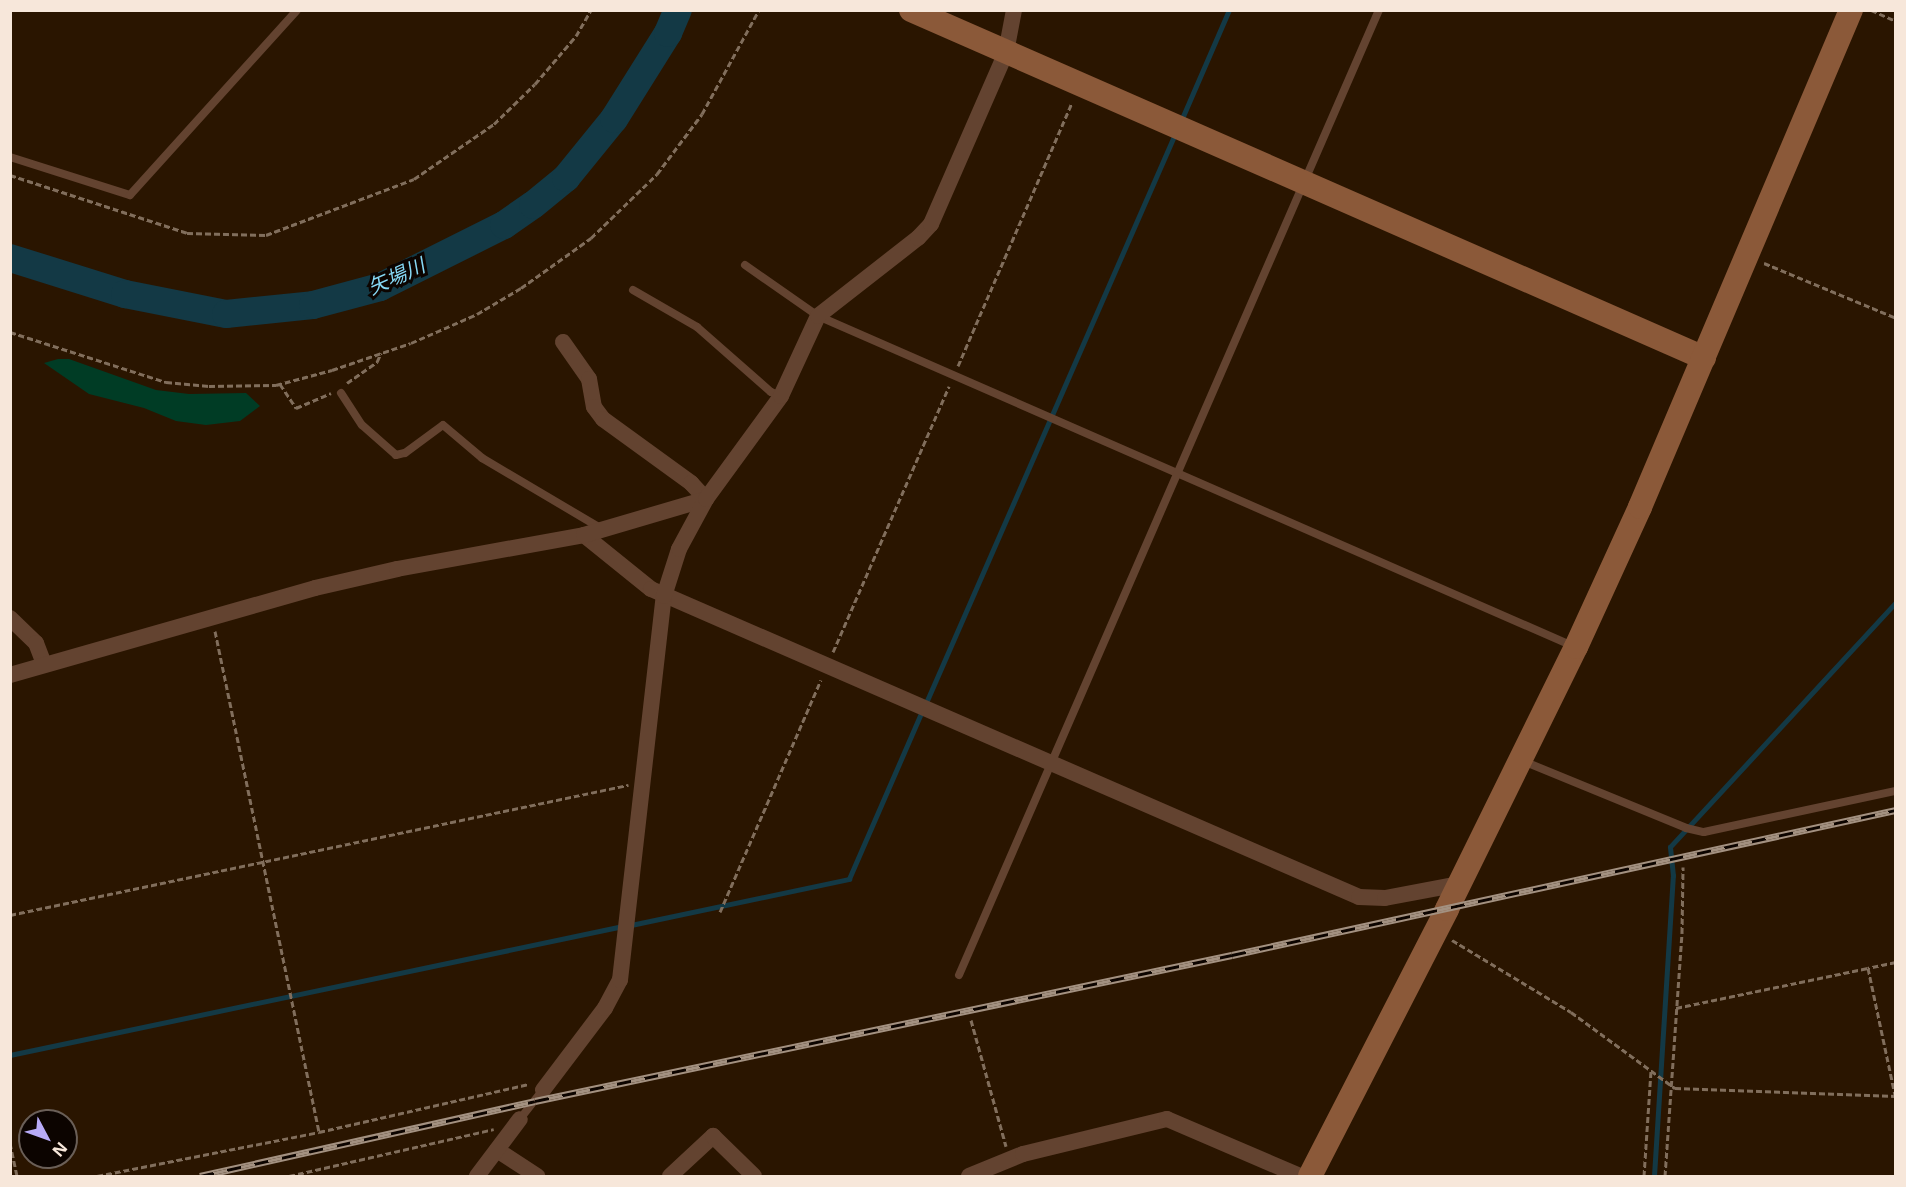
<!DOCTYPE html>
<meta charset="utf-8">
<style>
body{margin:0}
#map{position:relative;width:1906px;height:1187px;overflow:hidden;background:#2a1500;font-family:"Open Sans","Noto Sans JP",sans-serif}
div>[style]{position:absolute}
.green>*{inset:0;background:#003c25}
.stream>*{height:4.5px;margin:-2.25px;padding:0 2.25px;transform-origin:2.25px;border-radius:2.25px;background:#133945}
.river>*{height:28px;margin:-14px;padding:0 14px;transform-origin:14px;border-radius:14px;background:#133945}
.path>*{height:3px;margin-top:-1.5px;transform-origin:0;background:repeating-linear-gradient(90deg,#816e5c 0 6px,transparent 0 9px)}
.lane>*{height:8px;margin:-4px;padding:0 4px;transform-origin:4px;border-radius:4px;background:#634330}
.street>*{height:16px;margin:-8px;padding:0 8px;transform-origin:8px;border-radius:8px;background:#634330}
.secondary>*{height:24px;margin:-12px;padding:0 12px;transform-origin:12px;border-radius:12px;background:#8b5939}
.rail>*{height:7px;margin-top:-3.5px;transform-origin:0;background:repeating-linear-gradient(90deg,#0c0400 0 14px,#a39181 0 28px);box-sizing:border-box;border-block:2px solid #a39181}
span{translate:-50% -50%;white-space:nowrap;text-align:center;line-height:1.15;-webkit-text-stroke:6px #0c0400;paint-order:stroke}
.water-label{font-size:20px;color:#86d8f4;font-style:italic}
.frame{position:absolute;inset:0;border:12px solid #f7e7da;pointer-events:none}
.north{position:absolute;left:18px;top:1109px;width:60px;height:60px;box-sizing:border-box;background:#0c0400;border:2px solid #6a5f57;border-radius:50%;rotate:131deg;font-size:16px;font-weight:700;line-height:24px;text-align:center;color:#f7e7da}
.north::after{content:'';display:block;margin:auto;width:21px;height:27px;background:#b8abf7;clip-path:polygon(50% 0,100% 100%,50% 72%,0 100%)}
</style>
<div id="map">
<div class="green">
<div style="clip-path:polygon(58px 359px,69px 359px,156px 390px,189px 394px,246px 393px,260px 406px,240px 421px,206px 425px,176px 421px,144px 408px,89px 394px,44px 363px)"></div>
</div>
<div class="stream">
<div style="left:1181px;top:121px;width:121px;rotate:-66.6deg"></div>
<div style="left:926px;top:703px;width:621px;rotate:-66.37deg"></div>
<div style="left:631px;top:925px;width:223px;rotate:-11.9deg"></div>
<div style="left:849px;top:879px;width:183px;rotate:-66.5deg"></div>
<div style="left:10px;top:1055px;width:626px;rotate:-11.88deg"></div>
<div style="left:1654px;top:1176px;width:301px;rotate:-86.4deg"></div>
<div style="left:1673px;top:876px;width:29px;rotate:-96deg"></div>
<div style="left:1670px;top:847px;width:333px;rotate:-47.3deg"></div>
</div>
<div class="river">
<div style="left:10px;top:258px;width:121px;rotate:17.4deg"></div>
<div style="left:125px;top:294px;width:103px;rotate:11.2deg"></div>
<div style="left:226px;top:314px;width:87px;rotate:-5.9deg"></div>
<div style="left:313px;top:305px;width:69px;rotate:-15deg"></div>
<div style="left:380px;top:287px;width:139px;rotate:-26.6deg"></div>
<div style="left:504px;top:225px;width:35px;rotate:-35deg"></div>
<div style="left:533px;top:205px;width:43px;rotate:-39.3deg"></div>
<div style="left:566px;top:178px;width:76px;rotate:-50.9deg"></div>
<div style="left:614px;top:119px;width:102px;rotate:-57.9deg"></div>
<div style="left:668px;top:33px;width:25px;rotate:-67deg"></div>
</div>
<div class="path">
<div style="left:1871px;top:10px;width:27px;rotate:24deg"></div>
<div style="left:10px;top:175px;width:186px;rotate:18.1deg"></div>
<div style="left:187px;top:233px;width:79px;rotate:1.5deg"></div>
<div style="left:266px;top:235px;width:158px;rotate:-20.7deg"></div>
<div style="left:414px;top:179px;width:97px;rotate:-34.5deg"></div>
<div style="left:494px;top:124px;width:57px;rotate:-44.3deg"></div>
<div style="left:535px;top:84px;width:63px;rotate:-49.5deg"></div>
<div style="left:576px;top:36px;width:30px;rotate:-60deg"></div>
<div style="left:1764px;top:263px;width:143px;rotate:22.6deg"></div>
<div style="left:10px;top:332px;width:164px;rotate:17.8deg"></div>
<div style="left:166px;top:382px;width:43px;rotate:5.3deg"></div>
<div style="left:209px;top:386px;width:67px;rotate:-0.9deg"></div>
<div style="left:276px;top:385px;width:58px;rotate:-15deg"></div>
<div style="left:332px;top:370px;width:83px;rotate:-18.9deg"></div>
<div style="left:411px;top:343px;width:72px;rotate:-23.7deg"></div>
<div style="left:477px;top:314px;width:51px;rotate:-30.6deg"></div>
<div style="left:521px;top:288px;width:86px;rotate:-35.5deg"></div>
<div style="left:591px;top:238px;width:92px;rotate:-44.1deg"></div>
<div style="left:657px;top:174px;width:75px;rotate:-53.1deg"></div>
<div style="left:702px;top:114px;width:119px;rotate:-61.3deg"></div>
<div style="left:958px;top:366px;width:287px;rotate:-66.6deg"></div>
<div style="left:347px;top:383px;width:37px;rotate:-35deg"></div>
<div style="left:377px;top:362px;width:10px;rotate:-66deg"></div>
<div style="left:280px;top:384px;width:29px;rotate:56deg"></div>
<div style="left:296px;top:408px;width:38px;rotate:-23deg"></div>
<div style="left:215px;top:631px;width:512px;rotate:78.27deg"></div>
<div style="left:833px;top:652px;width:290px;rotate:-66.4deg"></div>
<div style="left:720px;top:912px;width:253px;rotate:-66.5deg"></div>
<div style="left:10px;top:915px;width:632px;rotate:-11.88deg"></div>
<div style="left:1452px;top:940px;width:139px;rotate:31.2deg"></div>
<div style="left:1571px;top:1012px;width:129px;rotate:36.2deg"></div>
<div style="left:1675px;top:1088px;width:221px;rotate:2.1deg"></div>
<div style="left:1896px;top:962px;width:29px;rotate:168deg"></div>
<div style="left:1868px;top:968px;width:135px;rotate:78deg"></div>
<div style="left:1676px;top:1008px;width:196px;rotate:-11.8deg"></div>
<div style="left:971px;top:1020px;width:131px;rotate:74.5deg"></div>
<div style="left:10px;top:1143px;width:34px;rotate:78deg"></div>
<div style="left:97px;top:1176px;width:226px;rotate:-11.2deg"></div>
<div style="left:319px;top:1132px;width:214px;rotate:-12.9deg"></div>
<div style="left:289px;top:1176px;width:210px;rotate:-12.9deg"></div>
<div style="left:1644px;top:1176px;width:105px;rotate:-86.2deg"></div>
<div style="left:1665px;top:1176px;width:244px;rotate:-86deg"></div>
<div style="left:1682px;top:933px;width:66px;rotate:-89.1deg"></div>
</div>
<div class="lane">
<div style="left:10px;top:157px;width:126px;rotate:17.6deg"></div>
<div style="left:130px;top:195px;width:249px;rotate:-47.9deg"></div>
<div style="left:745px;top:265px;width:89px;rotate:34.9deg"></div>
<div style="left:818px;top:316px;width:826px;rotate:23.62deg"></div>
<div style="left:633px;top:290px;width:74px;rotate:30deg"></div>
<div style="left:697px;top:327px;width:98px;rotate:41.3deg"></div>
<div style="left:771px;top:392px;width:11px;rotate:22deg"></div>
<div style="left:341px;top:393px;width:38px;rotate:57deg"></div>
<div style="left:362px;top:425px;width:45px;rotate:41.4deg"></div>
<div style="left:396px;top:455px;width:9px;rotate:-13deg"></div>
<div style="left:405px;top:453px;width:47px;rotate:-36.4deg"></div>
<div style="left:443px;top:425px;width:51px;rotate:40.2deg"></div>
<div style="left:482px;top:458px;width:139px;rotate:30.6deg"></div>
<div style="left:1523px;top:761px;width:176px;rotate:22.3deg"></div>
<div style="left:1686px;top:828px;width:18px;rotate:13deg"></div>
<div style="left:1704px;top:832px;width:196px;rotate:-12.1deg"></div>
<div style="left:959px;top:975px;width:1052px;rotate:-66.48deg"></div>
<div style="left:520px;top:1119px;width:37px;rotate:-52deg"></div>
</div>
<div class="street">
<div style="left:563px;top:342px;width:45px;rotate:54.9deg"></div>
<div style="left:589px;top:379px;width:28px;rotate:80deg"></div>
<div style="left:594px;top:407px;width:15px;rotate:53deg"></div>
<div style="left:603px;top:419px;width:109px;rotate:36deg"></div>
<div style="left:691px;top:483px;width:22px;rotate:47deg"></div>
<div style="left:584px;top:535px;width:86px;rotate:38.9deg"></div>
<div style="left:651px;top:589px;width:772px;rotate:23.51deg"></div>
<div style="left:1359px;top:897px;width:26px;rotate:2deg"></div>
<div style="left:1385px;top:898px;width:75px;rotate:-10.7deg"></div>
<div style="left:10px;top:618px;width:36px;rotate:44deg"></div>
<div style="left:36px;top:643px;width:22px;rotate:69deg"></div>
<div style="left:10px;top:675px;width:317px;rotate:-15.9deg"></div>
<div style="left:315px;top:588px;width:84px;rotate:-13deg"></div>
<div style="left:397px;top:569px;width:190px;rotate:-10.3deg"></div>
<div style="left:584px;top:535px;width:127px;rotate:-16.4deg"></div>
<div style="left:543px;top:1090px;width:103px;rotate:-52.9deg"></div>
<div style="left:605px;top:1008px;width:32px;rotate:-62deg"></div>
<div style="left:620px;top:980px;width:387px;rotate:-83.5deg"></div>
<div style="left:664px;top:596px;width:49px;rotate:-72.3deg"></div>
<div style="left:679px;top:549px;width:57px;rotate:-61.6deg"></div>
<div style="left:706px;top:499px;width:127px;rotate:-53.9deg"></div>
<div style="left:781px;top:396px;width:88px;rotate:-65.2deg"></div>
<div style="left:818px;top:316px;width:127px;rotate:-38deg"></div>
<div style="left:918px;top:238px;width:19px;rotate:-47deg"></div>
<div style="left:931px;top:224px;width:188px;rotate:-66.4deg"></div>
<div style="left:1006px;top:52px;width:43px;rotate:-79.2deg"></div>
<div style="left:497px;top:1150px;width:48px;rotate:33deg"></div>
<div style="left:477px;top:1176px;width:71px;rotate:-53deg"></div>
<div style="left:670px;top:1176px;width:59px;rotate:-42.9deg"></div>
<div style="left:713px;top:1136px;width:57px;rotate:44.3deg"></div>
<div style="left:969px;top:1176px;width:58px;rotate:-22.2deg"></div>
<div style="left:1023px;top:1154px;width:148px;rotate:-13.7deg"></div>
<div style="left:1167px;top:1119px;width:145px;rotate:23.2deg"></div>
</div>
<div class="secondary">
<div style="left:911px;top:10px;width:866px;rotate:23.69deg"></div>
<div style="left:1310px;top:1176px;width:300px;rotate:-62.8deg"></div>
<div style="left:1447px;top:909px;width:292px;rotate:-63.8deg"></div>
<div style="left:1576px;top:647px;width:154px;rotate:-65.4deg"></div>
<div style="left:1640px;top:507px;width:540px;rotate:-67deg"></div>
</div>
<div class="rail">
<div style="left:200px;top:1176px;width:343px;rotate:-12.6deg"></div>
<div style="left:535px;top:1101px;width:712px;rotate:-11.83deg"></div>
<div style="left:1232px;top:955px;width:680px;rotate:-12.32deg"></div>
</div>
<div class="water-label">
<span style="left:396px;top:276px;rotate:-24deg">矢場川</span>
</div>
<div class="frame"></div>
<div class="north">N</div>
</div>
